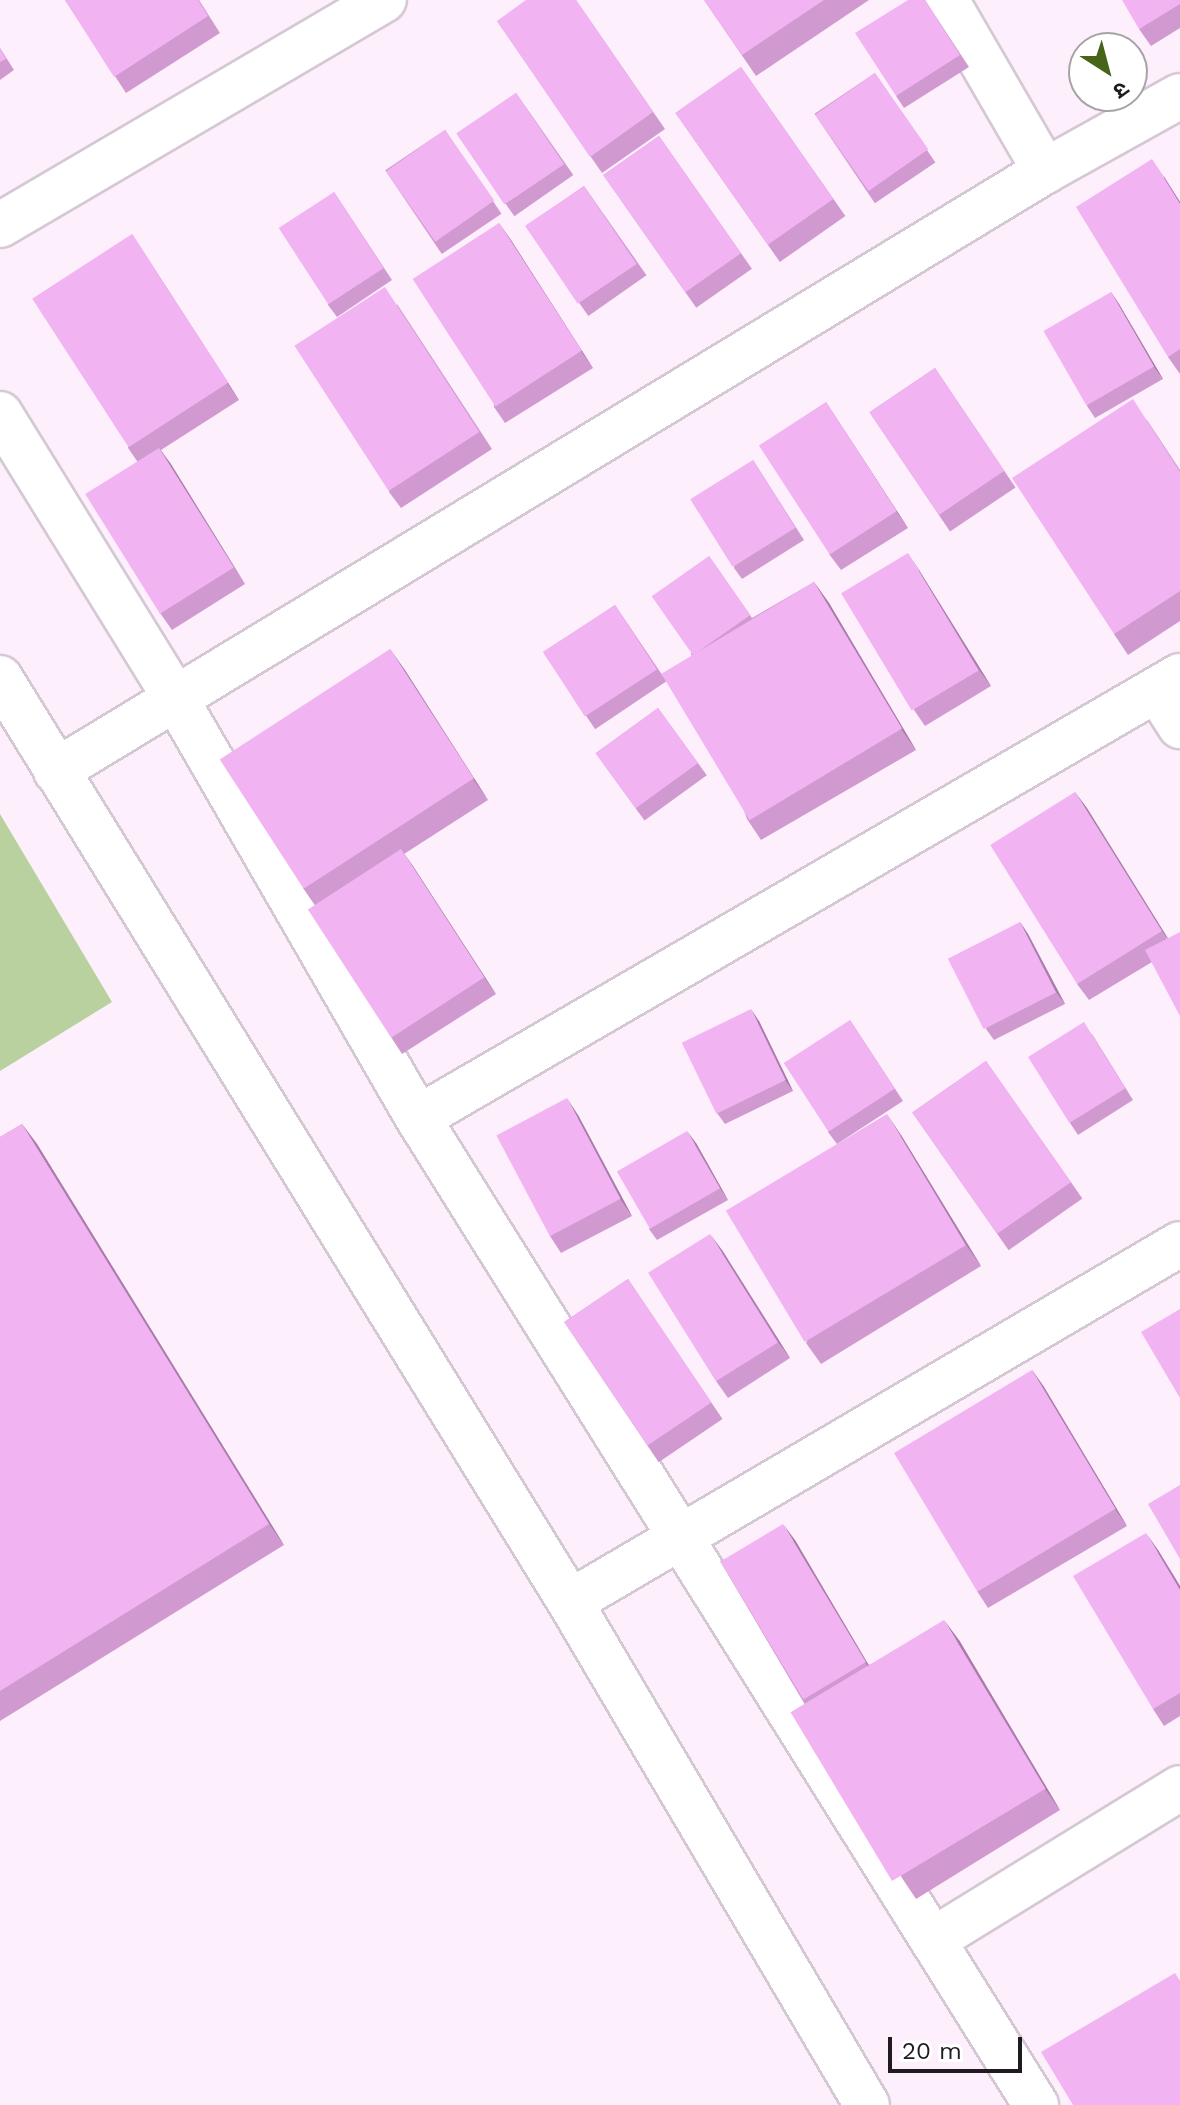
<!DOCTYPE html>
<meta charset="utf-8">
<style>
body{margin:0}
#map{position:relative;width:1180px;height:2105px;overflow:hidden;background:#feeffd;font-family:"Work Sans","Noto Sans Devanagari",sans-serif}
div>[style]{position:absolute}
.green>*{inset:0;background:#b9d19f}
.roads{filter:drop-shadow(2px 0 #d5c8d5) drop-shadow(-2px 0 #d5c8d5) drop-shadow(0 2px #d5c8d5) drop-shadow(0 -2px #d5c8d5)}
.minor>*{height:44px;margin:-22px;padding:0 22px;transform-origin:22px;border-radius:22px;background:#fff}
.wall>*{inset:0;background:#d09ad1;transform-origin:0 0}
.shaded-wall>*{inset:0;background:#a97daa}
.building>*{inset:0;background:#f2b3f3;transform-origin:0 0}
span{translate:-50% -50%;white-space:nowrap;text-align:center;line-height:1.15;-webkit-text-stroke:6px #fff;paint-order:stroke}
.north{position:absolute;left:1068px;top:32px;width:80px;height:80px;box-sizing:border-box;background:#fff;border:2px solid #a6a4a6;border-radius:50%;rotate:144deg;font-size:22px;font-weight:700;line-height:32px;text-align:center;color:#201b20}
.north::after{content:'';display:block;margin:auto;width:28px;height:36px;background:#476518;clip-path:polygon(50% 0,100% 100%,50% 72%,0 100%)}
.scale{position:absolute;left:888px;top:2037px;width:134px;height:36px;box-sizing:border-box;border:4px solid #201b20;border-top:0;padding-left:10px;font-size:24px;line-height:28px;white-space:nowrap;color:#201b20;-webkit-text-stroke:6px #fff;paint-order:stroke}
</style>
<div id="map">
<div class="green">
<div style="clip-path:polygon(0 814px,112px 1002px,0 1071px)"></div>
</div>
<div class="roads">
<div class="minor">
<div style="left:946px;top:0;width:198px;rotate:59.9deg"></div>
<div style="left:0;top:225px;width:445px;rotate:-30.4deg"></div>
<div style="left:0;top:414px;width:335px;rotate:58.3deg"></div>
<div style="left:176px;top:699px;width:484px;rotate:60deg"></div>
<div style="left:418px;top:1118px;width:1165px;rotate:57.95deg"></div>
<div style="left:0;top:678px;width:1086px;rotate:58.33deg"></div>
<div style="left:570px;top:1602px;width:584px;rotate:59.44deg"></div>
<div style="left:1157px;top:690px;width:43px;rotate:57.4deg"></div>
<div style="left:56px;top:771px;width:1157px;rotate:-31.24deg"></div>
<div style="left:1045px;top:171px;width:154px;rotate:-29.1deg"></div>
<div style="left:418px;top:1118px;width:881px;rotate:-30.12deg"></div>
<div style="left:570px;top:1602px;width:707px;rotate:-30.41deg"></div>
<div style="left:933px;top:1940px;width:290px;rotate:-31.6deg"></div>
</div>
</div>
<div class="wall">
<div style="clip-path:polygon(65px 0,199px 0,220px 33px,126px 93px)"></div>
<div style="clip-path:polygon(576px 0,665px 129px,602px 173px,497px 21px)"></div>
<div style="clip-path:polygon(704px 0,869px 0,756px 76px)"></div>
<div style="clip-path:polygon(925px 0,969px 67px,904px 108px,896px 96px)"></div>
<div style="clip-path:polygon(1180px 0,1180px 28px,1151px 46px,1139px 29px)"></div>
<div style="clip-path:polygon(0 48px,14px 70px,0 80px)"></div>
<div style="left:741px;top:67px;width:182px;height:80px;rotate:55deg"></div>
<div style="left:875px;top:73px;width:108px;height:73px;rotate:56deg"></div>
<div style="left:516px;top:93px;width:100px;height:72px;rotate:55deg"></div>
<div style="left:445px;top:130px;width:101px;height:72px;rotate:56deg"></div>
<div style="left:659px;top:136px;width:162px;height:68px;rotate:55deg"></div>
<div style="clip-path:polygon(1164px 176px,1180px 202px,1180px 374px,1168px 357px)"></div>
<div style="left:584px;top:186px;width:109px;height:71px;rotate:55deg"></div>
<div style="clip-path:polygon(334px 192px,392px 280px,337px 317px,328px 305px)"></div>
<div style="clip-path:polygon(499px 223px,593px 368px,505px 423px,494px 407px)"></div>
<div style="clip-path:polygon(132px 234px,239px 400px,161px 450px,245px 584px,172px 630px,160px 613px,137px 461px,128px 448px)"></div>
<div style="clip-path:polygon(1111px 292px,1119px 304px,1163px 379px,1095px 418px,1087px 406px)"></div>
<div style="clip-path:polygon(397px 304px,492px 449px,401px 508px,389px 492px)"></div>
<div style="left:935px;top:368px;width:144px;height:79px;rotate:56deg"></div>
<div style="clip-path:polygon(826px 402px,908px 528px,841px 570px,829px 554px)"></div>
<div style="clip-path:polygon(1147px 420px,1180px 470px,1180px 621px,1128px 655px,1114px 634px)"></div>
<div style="clip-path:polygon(753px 460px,804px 540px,742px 579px,734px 568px)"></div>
<div style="clip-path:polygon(709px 556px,752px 618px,814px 582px,829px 603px,916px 750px,761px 840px,747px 819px,691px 654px)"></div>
<div style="clip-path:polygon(919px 570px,991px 686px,925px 726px,914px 710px)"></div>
<div style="left:615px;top:605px;width:92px;height:86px;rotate:56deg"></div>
<div style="clip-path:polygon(390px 649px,488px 800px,404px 854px,496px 994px,402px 1054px,391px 1037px,314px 904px,303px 888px)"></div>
<div style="left:658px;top:708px;width:83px;height:77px;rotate:54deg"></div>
<div style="clip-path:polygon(1075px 792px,1167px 938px,1152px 962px,1089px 1000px,1077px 984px)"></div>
<div style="clip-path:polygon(1020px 922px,1028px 934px,1065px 1004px,994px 1040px,986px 1029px)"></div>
<div style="clip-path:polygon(850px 1020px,903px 1101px,837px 1144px,828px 1132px)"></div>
<div style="clip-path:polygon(759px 1021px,793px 1091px,725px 1124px,717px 1113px)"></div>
<div style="clip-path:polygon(1092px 1034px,1133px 1100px,1078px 1135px,1070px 1123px)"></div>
<div style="left:986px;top:1061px;width:168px;height:90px;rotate:55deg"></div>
<div style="clip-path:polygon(578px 1115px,632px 1216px,561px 1253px,550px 1236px)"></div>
<div style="clip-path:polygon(22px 1124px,37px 1144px,284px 1545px,0 1721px,0 1137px)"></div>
<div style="clip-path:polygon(901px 1135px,981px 1266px,821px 1364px,806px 1343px)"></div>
<div style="clip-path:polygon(696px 1143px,728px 1200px,657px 1240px,649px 1229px)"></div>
<div style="clip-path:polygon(722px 1250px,790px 1358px,728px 1398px,716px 1381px)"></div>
<div style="left:628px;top:1279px;width:169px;height:77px;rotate:56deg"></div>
<div style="clip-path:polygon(1032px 1370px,1044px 1387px,1127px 1526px,988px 1608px,977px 1591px)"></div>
<div style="clip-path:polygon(795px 1540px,868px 1665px,959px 1640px,1060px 1810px,916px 1899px,902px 1878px,804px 1703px,720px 1561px)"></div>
<div style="clip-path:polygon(1158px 1550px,1180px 1586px,1180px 1716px,1164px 1726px,1153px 1709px)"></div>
</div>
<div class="shaded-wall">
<div style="clip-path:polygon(1152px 159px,1180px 202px,1180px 204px)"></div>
<div style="clip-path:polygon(499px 223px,511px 240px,593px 368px,581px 351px)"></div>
<div style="clip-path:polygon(132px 234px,143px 251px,239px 400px,227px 383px)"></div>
<div style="clip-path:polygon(1111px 292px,1119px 304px,1163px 379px,1154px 367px)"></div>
<div style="clip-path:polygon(826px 402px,837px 419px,908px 528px,896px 511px)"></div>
<div style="clip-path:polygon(159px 448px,171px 464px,245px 584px,234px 567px)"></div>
<div style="clip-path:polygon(908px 553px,919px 570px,991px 686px,979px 670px)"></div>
<div style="clip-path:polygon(814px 582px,829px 603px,916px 750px,901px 729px)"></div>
<div style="clip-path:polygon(390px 649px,405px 670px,488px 800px,473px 779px)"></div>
<div style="clip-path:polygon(1075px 792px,1087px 808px,1174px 948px,1162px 931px)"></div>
<div style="clip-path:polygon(401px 849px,413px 866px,496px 994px,484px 977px)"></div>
<div style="clip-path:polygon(1020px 922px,1028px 934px,1065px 1004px,1056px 992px)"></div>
<div style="clip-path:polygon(751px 1009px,759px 1021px,793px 1091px,785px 1080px)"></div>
<div style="clip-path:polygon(567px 1098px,578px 1115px,632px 1216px,620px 1199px)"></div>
<div style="clip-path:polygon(887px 1114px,901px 1135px,981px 1266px,966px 1245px)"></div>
<div style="clip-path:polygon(22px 1124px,37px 1144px,284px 1545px,269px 1524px)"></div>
<div style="clip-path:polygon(687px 1131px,696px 1143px,728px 1200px,720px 1188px)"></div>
<div style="clip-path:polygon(710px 1234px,722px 1250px,790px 1358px,778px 1342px)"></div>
<div style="clip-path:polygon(1032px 1370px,1044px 1387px,1127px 1526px,1115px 1509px)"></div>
<div style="clip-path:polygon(783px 1524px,795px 1540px,877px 1679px,865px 1662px)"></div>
<div style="clip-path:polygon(1146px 1533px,1158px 1550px,1180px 1586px,1180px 1590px)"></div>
<div style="clip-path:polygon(944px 1620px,959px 1640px,1060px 1810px,1045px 1789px)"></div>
</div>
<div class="building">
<div style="clip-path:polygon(65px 0,198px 0,208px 16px,114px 77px)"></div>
<div style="clip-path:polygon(526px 0,576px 0,653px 112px,590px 157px,497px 21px)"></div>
<div style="clip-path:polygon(704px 0,824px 0,742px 55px)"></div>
<div style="clip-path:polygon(908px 0,925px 0,960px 55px,896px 96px,855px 33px)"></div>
<div style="clip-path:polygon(1122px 0,1180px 0,1180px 4px,1139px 29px)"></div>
<div style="clip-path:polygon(0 49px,6px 59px,0 62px)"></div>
<div style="left:741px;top:67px;width:161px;height:80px;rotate:55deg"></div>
<div style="left:875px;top:73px;width:93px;height:73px;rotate:55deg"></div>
<div style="left:516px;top:93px;width:86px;height:72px;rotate:56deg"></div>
<div style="left:445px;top:130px;width:86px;height:72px;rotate:55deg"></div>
<div style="left:659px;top:136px;width:143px;height:68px;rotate:55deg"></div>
<div style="clip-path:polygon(1152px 159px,1180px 204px,1180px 349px,1168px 357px,1076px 207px)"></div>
<div style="left:584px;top:186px;width:94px;height:71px;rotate:56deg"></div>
<div style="left:334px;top:192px;width:91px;height:66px;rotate:57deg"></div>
<div style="left:499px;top:223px;width:152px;height:103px;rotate:57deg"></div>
<div style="left:132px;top:234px;width:177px;height:119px;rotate:57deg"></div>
<div style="left:385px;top:287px;width:173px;height:108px;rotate:57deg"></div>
<div style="left:1111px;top:292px;width:86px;height:78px;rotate:60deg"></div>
<div style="left:935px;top:368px;width:124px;height:79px;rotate:56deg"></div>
<div style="clip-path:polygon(1133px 399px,1180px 472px,1180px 591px,1114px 634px,1012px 478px)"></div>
<div style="left:826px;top:402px;width:130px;height:80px;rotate:57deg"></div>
<div style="left:159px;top:448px;width:141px;height:87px;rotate:58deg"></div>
<div style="left:753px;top:460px;width:80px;height:74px;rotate:58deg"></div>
<div style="left:908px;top:553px;width:137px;height:78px;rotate:59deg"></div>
<div style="left:709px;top:556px;width:72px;height:70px;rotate:55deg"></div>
<div style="left:814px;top:582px;width:171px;height:178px;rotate:59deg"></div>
<div style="left:615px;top:605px;width:77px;height:86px;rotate:57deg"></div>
<div style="left:390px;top:649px;width:154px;height:203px;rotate:57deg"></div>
<div style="left:658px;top:708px;width:68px;height:77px;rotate:54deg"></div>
<div style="left:1075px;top:792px;width:164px;height:100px;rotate:58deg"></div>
<div style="left:401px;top:849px;width:153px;height:111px;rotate:57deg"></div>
<div style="left:1020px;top:922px;width:79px;height:81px;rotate:63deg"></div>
<div style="clip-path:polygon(1180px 932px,1180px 1016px,1145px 950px)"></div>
<div style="left:751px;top:1009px;width:79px;height:77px;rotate:64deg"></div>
<div style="left:850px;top:1020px;width:82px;height:79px;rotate:57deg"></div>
<div style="left:1084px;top:1022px;width:78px;height:66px;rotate:58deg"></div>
<div style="left:986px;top:1061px;width:148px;height:90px;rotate:55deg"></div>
<div style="left:567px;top:1098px;width:114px;height:80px;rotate:62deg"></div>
<div style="left:887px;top:1114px;width:153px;height:188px;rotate:59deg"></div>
<div style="clip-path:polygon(22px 1124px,269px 1524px,0 1691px,0 1137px)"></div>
<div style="left:687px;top:1131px;width:66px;height:81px;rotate:60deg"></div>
<div style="left:710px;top:1234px;width:128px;height:73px;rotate:58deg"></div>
<div style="left:628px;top:1279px;width:149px;height:77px;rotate:56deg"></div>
<div style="clip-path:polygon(1180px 1309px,1180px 1398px,1141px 1332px)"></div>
<div style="left:1032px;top:1370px;width:162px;height:161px;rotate:59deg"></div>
<div style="clip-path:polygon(1180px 1485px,1180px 1559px,1148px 1504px)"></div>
<div style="left:783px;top:1524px;width:161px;height:73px;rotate:59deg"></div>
<div style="clip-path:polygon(1146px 1533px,1180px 1590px,1180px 1693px,1153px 1709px,1073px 1576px)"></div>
<div style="left:944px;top:1620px;width:197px;height:179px;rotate:59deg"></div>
<div style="clip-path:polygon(1175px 1973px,1180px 1981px,1180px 2105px,1073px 2105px,1041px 2052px)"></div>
</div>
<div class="north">उ</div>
<div class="scale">20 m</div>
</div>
